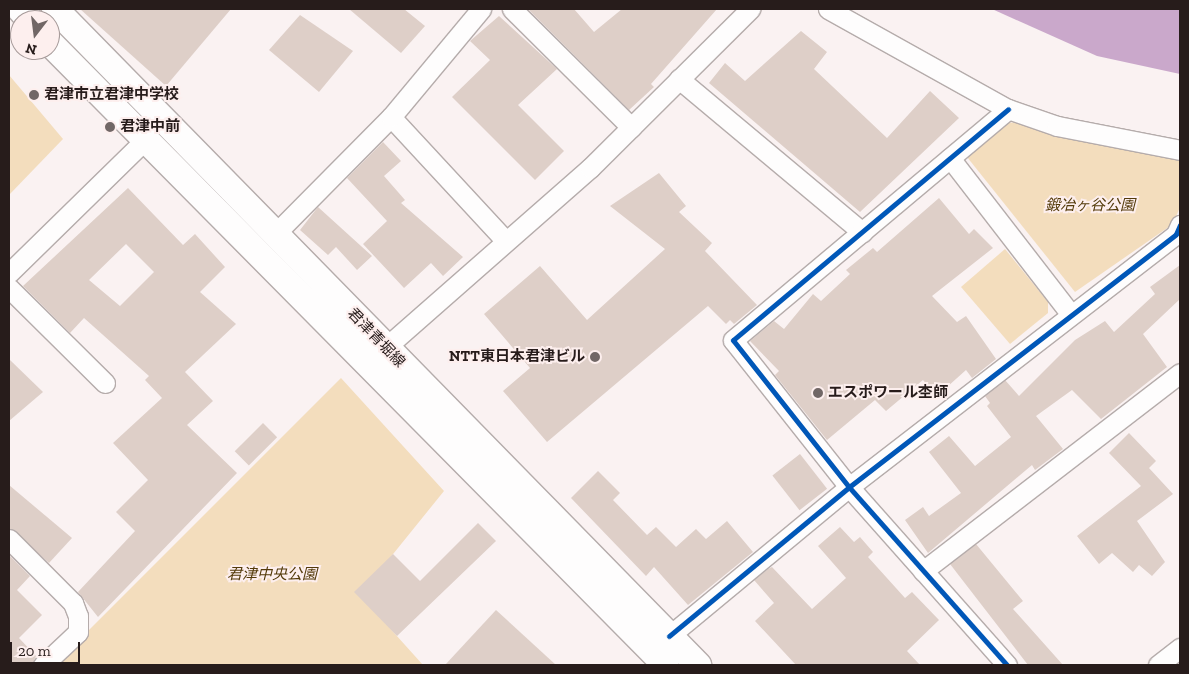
<!DOCTYPE html>
<meta charset="utf-8">
<style>
body{margin:0}
#map{position:relative;width:1189px;height:674px;overflow:hidden;background:#faf2f2;font-family:"Zilla Slab","Noto Sans JP",serif}
div>[style]{position:absolute}
.green>*{inset:0;background:#f3ddbd}
.water>*{inset:0;background:#caa8cb}
.building>*{inset:0;background:#decfc8;transform-origin:0 0}
.roads{filter:drop-shadow(1px 0 #b5acab) drop-shadow(-1px 0 #b5acab) drop-shadow(0 1px #b5acab) drop-shadow(0 -1px #b5acab)}
.street>*{height:19px;margin:-9.5px;padding:0 9.5px;transform-origin:9.5px;border-radius:9.5px;background:#fefdfd}
.secondary>*{height:26px;margin:-13px;padding:0 13px;transform-origin:13px;border-radius:13px;background:#fefdfd}
.cycleway>*{height:5px;margin:-2.5px;padding:0 2.5px;transform-origin:2.5px;border-radius:2.5px;background:#0057b8}
.dots>*{width:14px;height:14px;translate:-50% -50%;box-sizing:border-box;border:2px solid #fdefee;border-radius:50%}
span{translate:-50% -50%;white-space:nowrap;text-align:center;line-height:1.15;-webkit-text-stroke:4px #fdefee;paint-order:stroke}
.poi-label{font-size:15px;color:#271c1b;font-weight:700}
.left{translate:0 -50%;text-align:left}
.right{translate:-100% -50%;text-align:right}
.park-label{font-size:15px;color:#533a09;font-style:italic}
.street-label{font-size:15px;color:#271c1b}
.frame{position:absolute;inset:0;border:10px solid #271c1b;pointer-events:none}
.north{position:absolute;left:10px;top:10px;width:50px;height:50px;box-sizing:border-box;background:#fdefee;border:1px solid #a79b9a;border-radius:50%;rotate:195deg;font-size:14px;font-weight:700;line-height:20px;text-align:center;color:#271c1b}
.north::after{content:'';display:block;margin:auto;width:18px;height:22px;background:#716766;clip-path:polygon(50% 0,100% 100%,50% 72%,0 100%)}
.scale{position:absolute;left:10px;top:642px;width:70px;height:22px;box-sizing:border-box;border:2px solid #271c1b;border-top:0;padding-left:6px;font-size:15px;line-height:18px;white-space:nowrap;color:#271c1b;-webkit-text-stroke:4px #fdefee;paint-order:stroke}
</style>
<div id="map">
<div class="green">
<div style="clip-path:polygon(9px 75px,63px 139px,9px 195px)"></div>
<div style="clip-path:polygon(1021px 122px,1180px 157px,1180px 207px,1173px 224px,1075px 292px,967px 157px,1004px 123px)"></div>
<div style="clip-path:polygon(1005px 249px,1048px 302px,1048px 313px,1010px 344px,961px 287px)"></div>
<div style="clip-path:polygon(341px 378px,444px 491px,360px 595px,423px 665px,54px 665px)"></div>
</div>
<div class="water">
<div style="clip-path:polygon(992px 9px,1180px 9px,1180px 74px,1097px 56px)"></div>
</div>
<div class="building">
<div style="clip-path:polygon(80px 9px,231px 9px,166px 86px)"></div>
<div style="clip-path:polygon(349px 9px,404px 9px,425px 26px,401px 53px)"></div>
<div style="clip-path:polygon(528px 9px,574px 9px,594px 32px,622px 9px,717px 9px,651px 84px,654px 87px,629px 110px)"></div>
<div style="clip-path:polygon(300px 15px,353px 51px,319px 92px,269px 50px)"></div>
<div style="clip-path:polygon(499px 16px,557px 69px,518px 105px,564px 151px,535px 180px,452px 97px,490px 60px,470px 41px)"></div>
<div style="clip-path:polygon(801px 31px,827px 52px,814px 69px,887px 138px,930px 91px,959px 118px,860px 212px,709px 83px,725px 63px,745px 81px)"></div>
<div style="clip-path:polygon(383px 142px,401px 161px,384px 176px,405px 200px,401px 203px,463px 257px,443px 276px,431px 263px,404px 288px,363px 244px,387px 221px,347px 178px)"></div>
<div style="clip-path:polygon(659px 173px,686px 206px,679px 212px,712px 243px,705px 251px,757px 305px,734px 324px,730px 320px,726px 324px,708px 306px,547px 442px,503px 391px,530px 368px,484px 314px,540px 266px,587px 320px,665px 249px,610px 206px)"></div>
<div style="clip-path:polygon(evenodd,128px 188px,183px 245px,195px 234px,225px 267px,200px 292px,236px 324px,185px 372px,213px 401px,187px 425px,237px 473px,98px 617px,78px 592px,135px 531px,116px 512px,148px 480px,113px 443px,162px 398px,145px 380px,149px 376px,84px 318px,70px 333px,23px 286px,128px 188px,126px 244px,154px 272px,120px 306px,89px 280px,126px 244px)"></div>
<div style="clip-path:polygon(939px 198px,969px 234px,974px 229px,993px 248px,932px 296px,957px 322px,966px 316px,996px 359px,972px 378px,966px 370px,937px 396px,923px 380px,886px 411px,875px 400px,827px 440px,775px 375px,779px 371px,750px 341px,774px 321px,784px 329px,813px 294px,821px 301px,850px 274px,846px 270px,873px 248px,877px 252px)"></div>
<div style="clip-path:polygon(318px 207px,372px 256px,357px 270px,336px 247px,328px 255px,300px 230px)"></div>
<div style="clip-path:polygon(1180px 265px,1180px 299px,1143px 334px,1167px 367px,1101px 419px,1072px 390px,1036px 416px,1063px 449px,1035px 470px,1032px 465px,928px 553px,905px 520px,923px 507px,929px 516px,961px 493px,929px 452px,949px 436px,975px 466px,1011px 437px,987px 406px,990px 403px,985px 396px,1005px 380px,1019px 396px,1075px 340px,1105px 321px,1114px 332px,1155px 294px,1150px 287px)"></div>
<div style="clip-path:polygon(9px 359px,43px 392px,9px 421px)"></div>
<div style="left:263px;top:423px;width:20px;height:40px;rotate:45deg"></div>
<div style="clip-path:polygon(1129px 433px,1156px 461px,1149px 468px,1173px 494px,1137px 521px,1165px 562px,1152px 576px,1139px 565px,1133px 572px,1112px 553px,1099px 564px,1077px 536px,1141px 486px,1109px 453px)"></div>
<div style="left:800px;top:454px;width:44px;height:35px;rotate:52deg"></div>
<div style="clip-path:polygon(598px 471px,620px 493px,613px 500px,647px 535px,656px 527px,676px 547px,696px 529px,706px 539px,727px 521px,753px 552px,688px 605px,654px 567px,646px 576px,571px 498px)"></div>
<div style="clip-path:polygon(9px 485px,72px 538px,49px 563px,9px 528px)"></div>
<div style="clip-path:polygon(478px 523px,496px 541px,397px 636px,354px 592px,393px 554px,420px 581px)"></div>
<div style="clip-path:polygon(840px 527px,854px 542px,860px 537px,873px 552px,868px 557px,905px 598px,912px 592px,939px 620px,907px 651px,920px 665px,796px 665px,755px 621px,774px 603px,754px 580px,768px 569px,772px 567px,812px 609px,846px 578px,818px 546px)"></div>
<div style="clip-path:polygon(976px 544px,1023px 601px,1013px 609px,1063px 665px,1028px 665px,950px 564px)"></div>
<div style="clip-path:polygon(9px 555px,30px 576px,17px 590px,42px 615px,19px 638px,36px 656px,32px 665px,9px 665px)"></div>
<div style="clip-path:polygon(496px 610px,556px 665px,445px 665px)"></div>
</div>
<div class="roads">
<div class="street">
<div style="left:512px;top:9px;width:168px;rotate:44.8deg"></div>
<div style="left:828px;top:9px;width:206px;rotate:29.1deg"></div>
<div style="left:1008px;top:109px;width:52px;rotate:19.1deg"></div>
<div style="left:1057px;top:126px;width:125px;rotate:11deg"></div>
<div style="left:679px;top:79px;width:239px;rotate:39.9deg"></div>
<div style="left:391px;top:117px;width:168px;rotate:47.2deg"></div>
<div style="left:950px;top:158px;width:196px;rotate:52.3deg"></div>
<div style="left:277px;top:232px;width:162px;rotate:-45.3deg"></div>
<div style="left:391px;top:117px;width:141px;rotate:-50.2deg"></div>
<div style="left:9px;top:273px;width:192px;rotate:-44.4deg"></div>
<div style="left:9px;top:288px;width:135px;rotate:44.7deg"></div>
<div style="left:385px;top:348px;width:273px;rotate:-41.3deg"></div>
<div style="left:590px;top:168px;width:226px;rotate:-44.8deg"></div>
<div style="left:9px;top:539px;width:91px;rotate:45deg"></div>
<div style="left:73px;top:603px;width:14px;rotate:69deg"></div>
<div style="left:78px;top:616px;width:16px;rotate:90deg"></div>
<div style="left:78px;top:632px;width:48px;rotate:136.7deg"></div>
<div style="left:923px;top:571px;width:324px;rotate:-37.6deg"></div>
<div style="left:669px;top:636px;width:234px;rotate:-39.6deg"></div>
<div style="left:849px;top:487px;width:413px;rotate:-37.7deg"></div>
<div style="left:1176px;top:234px;width:10px;rotate:-66deg"></div>
<div style="left:1007px;top:665px;width:238px;rotate:-131.6deg"></div>
<div style="left:849px;top:487px;width:187px;rotate:-128.3deg"></div>
<div style="left:733px;top:340px;width:359px;rotate:-40deg"></div>
<div style="left:1158px;top:665px;width:28px;rotate:-38deg"></div>
</div>
<div class="secondary">
<div style="left:20px;top:9px;width:15px;rotate:48deg"></div>
<div style="left:55px;top:9px;width:919px;rotate:45.57deg"></div>
<div style="left:50px;top:43px;width:875px;rotate:45.28deg"></div>
</div>
</div>
<div class="cycleway">
<div style="left:669px;top:636px;width:234px;rotate:-39.6deg"></div>
<div style="left:849px;top:487px;width:413px;rotate:-37.7deg"></div>
<div style="left:1176px;top:234px;width:10px;rotate:-66deg"></div>
<div style="left:1007px;top:665px;width:238px;rotate:-131.6deg"></div>
<div style="left:849px;top:487px;width:187px;rotate:-128.3deg"></div>
<div style="left:733px;top:340px;width:359px;rotate:-40deg"></div>
</div>
<div class="dots">
<div style="left:34px;top:95px;background:#716766"></div>
<div style="left:110px;top:127px;background:#716766"></div>
<div style="left:595px;top:357px;background:#716766"></div>
<div style="left:818px;top:393px;background:#716766"></div>
</div>
<div class="poi-label">
<span class="left" style="left:44px;top:95px">君津市立君津中学校</span>
<span class="left" style="left:120px;top:127px">君津中前</span>
<span class="right" style="left:585px;top:357px">NTT東日本君津ビル</span>
<span class="left" style="left:828px;top:393px">エスポワール杢師</span>
</div>
<div class="park-label">
<span style="left:1090px;top:206px">鍛冶ヶ谷公園</span>
<span style="left:272px;top:575px">君津中央公園</span>
</div>
<div class="street-label">
<span style="left:376px;top:338px;rotate:46deg">君津青堀線</span>
</div>
<div class="frame"></div>
<div class="north">N</div>
<div class="scale">20 m</div>
</div>
